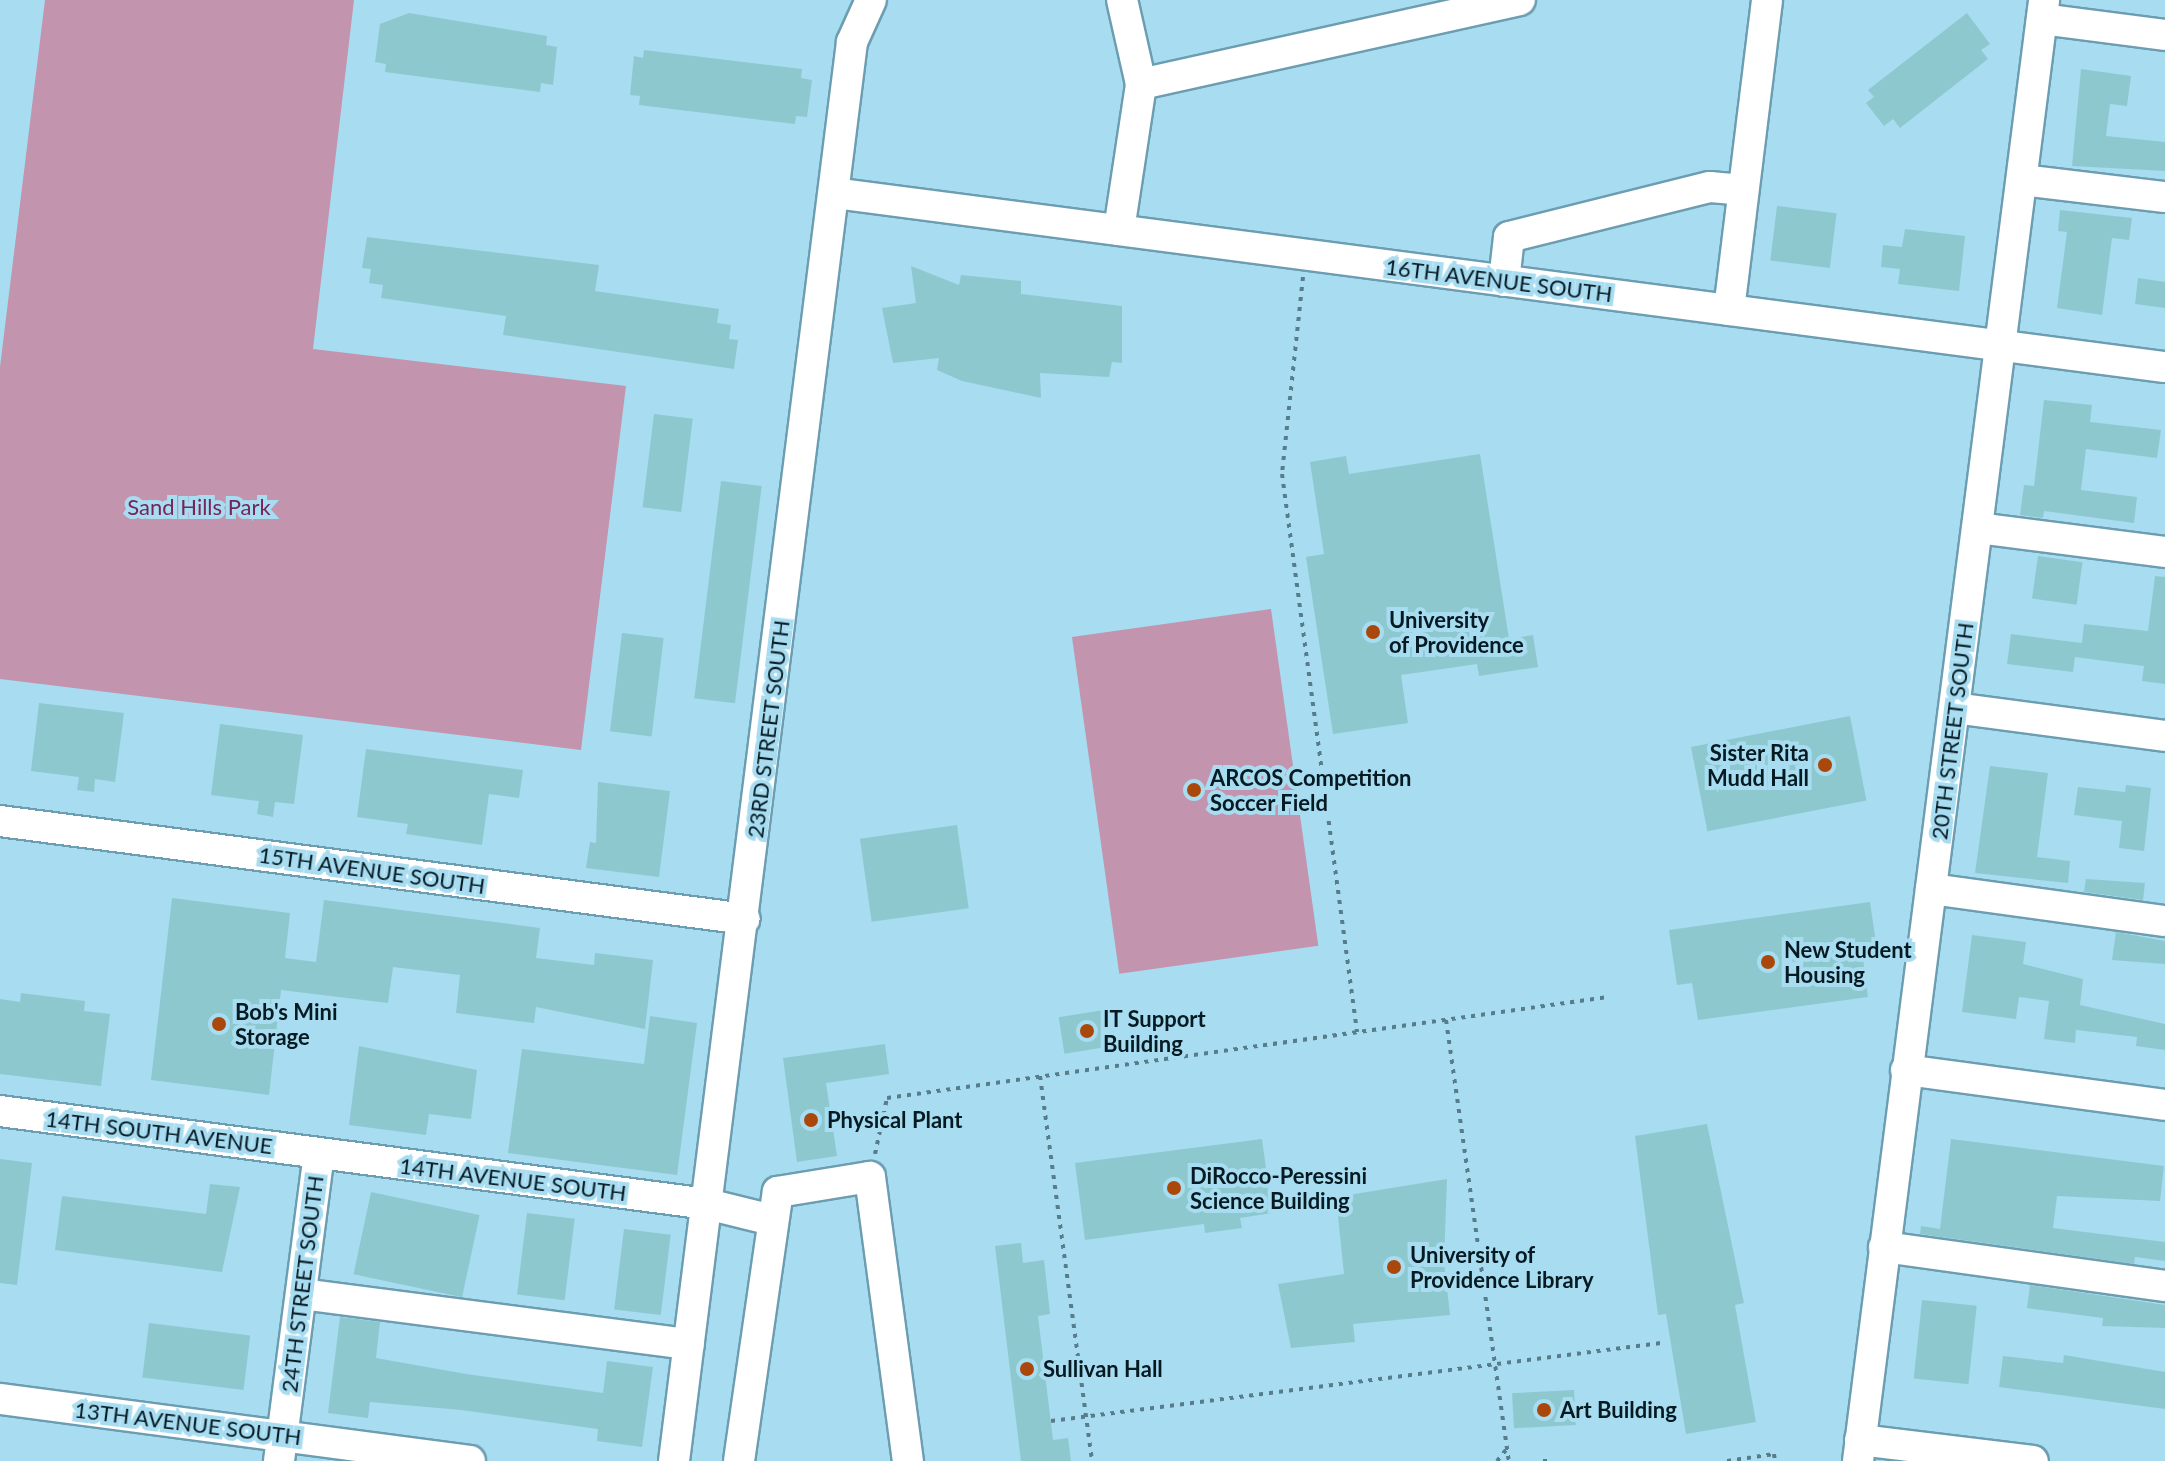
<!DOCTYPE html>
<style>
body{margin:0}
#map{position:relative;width:2165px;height:1461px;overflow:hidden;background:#a8dcf1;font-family:Lato,sans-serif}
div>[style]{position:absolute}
.green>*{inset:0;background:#c294ad;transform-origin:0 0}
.building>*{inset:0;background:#8ec8cf;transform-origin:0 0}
.path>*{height:4px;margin-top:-2px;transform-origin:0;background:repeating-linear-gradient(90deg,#587c8a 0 4px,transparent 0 10px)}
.roads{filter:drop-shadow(2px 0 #6c9db1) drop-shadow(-2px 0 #6c9db1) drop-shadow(0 2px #6c9db1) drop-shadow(0 -2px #6c9db1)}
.minor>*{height:30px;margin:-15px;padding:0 15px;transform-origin:15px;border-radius:15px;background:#fff}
.dots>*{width:22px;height:22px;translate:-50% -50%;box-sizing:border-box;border:4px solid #a8dcf1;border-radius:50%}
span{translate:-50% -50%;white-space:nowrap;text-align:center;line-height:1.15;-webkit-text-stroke:8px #a8dcf1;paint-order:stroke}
.street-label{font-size:22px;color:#061a22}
.park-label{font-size:22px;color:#762559}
.poi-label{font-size:22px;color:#061a22;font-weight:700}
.left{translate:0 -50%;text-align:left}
.right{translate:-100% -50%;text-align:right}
</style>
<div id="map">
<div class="green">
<div style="clip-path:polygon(45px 0,354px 0,313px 349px,626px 386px,581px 750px,0 679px,0 367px)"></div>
<div style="left:1271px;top:609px;width:340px;height:201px;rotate:82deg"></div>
</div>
<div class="building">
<div style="clip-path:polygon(409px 13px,547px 36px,546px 45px,557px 47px,553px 85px,541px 83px,540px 92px,385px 72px,386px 64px,375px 62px,380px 24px)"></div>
<div style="clip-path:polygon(1967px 13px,1990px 44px,1981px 50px,1988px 59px,1900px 128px,1893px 119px,1884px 126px,1866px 103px,1874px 97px,1868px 90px)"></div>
<div style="clip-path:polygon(644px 50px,802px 69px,801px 78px,812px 80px,807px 117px,796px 116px,795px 124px,639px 105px,640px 96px,630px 95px,634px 56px,643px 58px)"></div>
<div style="clip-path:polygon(2081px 69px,2131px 76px,2127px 106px,2110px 104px,2106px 136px,2165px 142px,2165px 171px,2072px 166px)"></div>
<div style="left:1777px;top:206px;width:60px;height:55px;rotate:7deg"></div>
<div style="clip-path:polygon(2060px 210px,2132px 218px,2129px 240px,2112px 238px,2102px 315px,2057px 308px,2067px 232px,2058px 231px)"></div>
<div style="clip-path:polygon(1905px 229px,1965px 236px,1959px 291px,1898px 284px,1900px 269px,1881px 267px,1883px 245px,1902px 247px)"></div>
<div style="clip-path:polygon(367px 237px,599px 265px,595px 291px,719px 309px,717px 323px,731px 325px,729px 339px,738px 340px,734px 369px,503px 335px,506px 316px,381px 298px,383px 285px,369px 283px,371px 269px,362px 268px)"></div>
<div style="clip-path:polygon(911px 266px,959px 285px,961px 275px,1021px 281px,1021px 294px,1122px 306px,1122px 363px,1112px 362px,1109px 377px,1040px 373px,1041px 398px,962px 381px,937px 370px,939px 358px,893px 363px,882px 308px,916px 303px)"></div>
<div style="clip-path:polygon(2138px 278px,2165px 282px,2165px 308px,2135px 304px)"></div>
<div style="clip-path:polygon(2044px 400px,2092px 405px,2090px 422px,2161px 430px,2157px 458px,2086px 449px,2081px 490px,2137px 497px,2134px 523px,2044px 511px,2043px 518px,2020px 515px,2024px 485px,2034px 486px)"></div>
<div style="left:654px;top:414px;width:39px;height:94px;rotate:7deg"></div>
<div style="clip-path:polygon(1480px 454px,1509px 639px,1533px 635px,1538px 667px,1479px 676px,1477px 664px,1401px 675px,1408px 723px,1333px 734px,1306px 557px,1324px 554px,1310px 462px,1346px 456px,1349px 474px)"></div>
<div style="left:721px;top:481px;width:41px;height:219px;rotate:7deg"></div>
<div style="left:2038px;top:556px;width:45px;height:43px;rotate:8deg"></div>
<div style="clip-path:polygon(2155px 576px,2165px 577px,2165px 684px,2142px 681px,2144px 666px,2075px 657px,2073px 672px,2007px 664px,2011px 634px,2082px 643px,2084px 624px,2148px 631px)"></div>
<div style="left:622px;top:633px;width:42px;height:99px;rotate:7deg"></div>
<div style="clip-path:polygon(39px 703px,124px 713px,115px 782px,95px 779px,94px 792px,77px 790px,79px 777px,31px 771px)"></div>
<div style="left:1850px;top:716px;width:86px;height:162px;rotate:79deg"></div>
<div style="clip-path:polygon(220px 724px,303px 735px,294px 804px,275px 802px,273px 817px,257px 814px,259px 801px,211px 795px)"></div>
<div style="clip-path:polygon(366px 749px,523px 770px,519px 798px,489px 794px,482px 845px,406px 834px,408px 824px,357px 817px)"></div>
<div style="clip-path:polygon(1990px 766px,2048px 773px,2037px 857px,2070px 861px,2068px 883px,1975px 873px)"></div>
<div style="clip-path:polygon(598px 782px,670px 791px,659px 877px,586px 868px,590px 842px,596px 843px)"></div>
<div style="clip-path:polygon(2126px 785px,2151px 788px,2144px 851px,2119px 848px,2122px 821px,2074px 815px,2078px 787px,2125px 792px)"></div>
<div style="left:957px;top:825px;width:84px;height:98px;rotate:82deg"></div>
<div style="clip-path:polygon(2086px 879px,2145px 883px,2143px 900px,2084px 892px)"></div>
<div style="clip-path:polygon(172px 898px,290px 913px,285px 958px,316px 962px,324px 900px,540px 928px,536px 958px,594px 965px,595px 953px,653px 960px,645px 1029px,536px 1007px,534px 1023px,456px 1013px,460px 975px,393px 967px,388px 1003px,281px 990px,269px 1095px,151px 1080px)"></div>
<div style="clip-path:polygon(1870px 902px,1878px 956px,1863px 959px,1868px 997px,1698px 1020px,1692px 983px,1677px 985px,1669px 930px)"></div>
<div style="clip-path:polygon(2116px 932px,2165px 941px,2165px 964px,2112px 960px)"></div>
<div style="clip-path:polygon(1972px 935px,2026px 942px,2023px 964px,2083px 979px,2080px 1005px,2165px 1024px,2165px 1050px,2136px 1046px,2137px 1037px,2076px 1030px,2075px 1043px,2044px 1039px,2049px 1001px,2019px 997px,2016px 1019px,1962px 1012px)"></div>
<div style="clip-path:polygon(21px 993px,85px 1001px,84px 1011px,110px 1014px,101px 1086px,0 1074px,0 999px,20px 1002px)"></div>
<div style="left:1110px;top:1009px;width:37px;height:52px;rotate:81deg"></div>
<div style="clip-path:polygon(650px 1016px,697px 1023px,677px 1175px,508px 1153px,522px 1049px,644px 1064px)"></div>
<div style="clip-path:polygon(885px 1044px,889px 1074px,826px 1083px,837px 1156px,797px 1162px,783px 1058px)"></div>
<div style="clip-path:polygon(359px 1046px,477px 1070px,471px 1119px,429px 1114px,426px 1135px,349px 1125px)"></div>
<div style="clip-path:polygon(1707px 1124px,1744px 1303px,1735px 1305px,1756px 1422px,1686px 1434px,1666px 1314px,1658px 1315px,1635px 1136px)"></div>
<div style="clip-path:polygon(1262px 1139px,1272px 1213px,1240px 1218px,1242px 1228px,1205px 1233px,1204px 1224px,1085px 1240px,1075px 1163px)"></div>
<div style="clip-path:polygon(1951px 1139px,2164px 1166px,2160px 1201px,2057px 1196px,2053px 1228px,2165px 1242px,2165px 1261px,2135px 1257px,2134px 1264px,1920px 1234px,1921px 1226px,1940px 1229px)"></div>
<div style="clip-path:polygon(0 1159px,32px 1163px,17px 1285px,0 1283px)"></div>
<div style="clip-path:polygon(1447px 1179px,1444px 1261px,1450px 1315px,1353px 1324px,1355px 1342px,1291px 1348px,1278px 1284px,1344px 1274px,1336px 1197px)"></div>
<div style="clip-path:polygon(210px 1184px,240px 1187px,222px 1272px,55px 1250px,62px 1196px,206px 1214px)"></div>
<div style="left:371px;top:1192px;width:111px;height:84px;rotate:12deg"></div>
<div style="left:527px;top:1213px;width:48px;height:82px;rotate:7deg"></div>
<div style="left:624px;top:1229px;width:47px;height:81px;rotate:7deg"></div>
<div style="clip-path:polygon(1021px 1243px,1023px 1263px,1044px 1260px,1050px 1314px,1038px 1316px,1053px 1440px,1068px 1438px,1071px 1461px,1021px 1461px,995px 1246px)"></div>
<div style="clip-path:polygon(2030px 1285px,2165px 1305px,2165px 1328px,2102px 1326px,2103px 1318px,2027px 1308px)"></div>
<div style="left:1922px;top:1300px;width:55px;height:79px;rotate:6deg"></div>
<div style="clip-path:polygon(340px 1317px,380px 1322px,376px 1358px,466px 1374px,603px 1393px,607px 1361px,653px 1367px,642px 1447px,597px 1441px,598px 1429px,461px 1410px,370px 1402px,368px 1418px,328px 1413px)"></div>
<div style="left:149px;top:1323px;width:102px;height:55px;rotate:7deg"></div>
<div style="clip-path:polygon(2064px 1355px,2165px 1372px,2165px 1409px,1999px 1387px,2003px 1356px,2063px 1363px)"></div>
<div style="left:1574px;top:1390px;width:35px;height:62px;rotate:87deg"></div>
</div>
<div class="path">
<div style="left:1303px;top:277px;width:198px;rotate:96.1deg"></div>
<div style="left:1282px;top:474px;width:563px;rotate:82.34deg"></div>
<div style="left:1446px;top:1020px;width:445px;rotate:81.9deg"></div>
<div style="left:1040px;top:1076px;width:388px;rotate:82.3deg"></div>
<div style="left:875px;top:1154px;width:57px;rotate:-77.9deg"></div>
<div style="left:887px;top:1098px;width:728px;rotate:-7.97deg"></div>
<div style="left:1051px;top:1421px;width:615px;rotate:-7.29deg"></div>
<div style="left:1497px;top:1461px;width:14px;rotate:-51deg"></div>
<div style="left:1543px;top:1461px;width:10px"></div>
<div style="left:1727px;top:1461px;width:48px;rotate:-8.5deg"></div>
<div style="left:1774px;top:1454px;width:7px;rotate:82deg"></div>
</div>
<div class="roads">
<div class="minor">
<div style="left:2042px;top:19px;width:124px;rotate:7.4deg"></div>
<div style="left:1141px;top:84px;width:388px;rotate:-12.5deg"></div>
<div style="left:2022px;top:180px;width:144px;rotate:6.8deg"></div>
<div style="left:834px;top:193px;width:1342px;rotate:7.45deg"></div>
<div style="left:1119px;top:230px;width:148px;rotate:-81.4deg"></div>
<div style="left:1141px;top:84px;width:86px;rotate:-102.7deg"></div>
<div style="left:1504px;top:281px;width:44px;rotate:-83.5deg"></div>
<div style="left:1509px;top:237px;width:207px;rotate:-14deg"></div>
<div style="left:1710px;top:187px;width:33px;rotate:5deg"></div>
<div style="left:1729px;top:310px;width:312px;rotate:-83deg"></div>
<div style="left:1978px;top:528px;width:189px;rotate:7.3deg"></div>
<div style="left:1955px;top:708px;width:212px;rotate:7.6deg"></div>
<div style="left:0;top:821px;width:751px;rotate:7.49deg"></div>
<div style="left:1931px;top:889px;width:236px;rotate:7.8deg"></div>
<div style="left:1906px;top:1070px;width:261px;rotate:7.7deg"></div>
<div style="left:0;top:1111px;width:713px;rotate:7.49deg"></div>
<div style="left:707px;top:1204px;width:67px;rotate:13.8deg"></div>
<div style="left:1884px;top:1247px;width:284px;rotate:7.9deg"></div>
<div style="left:302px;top:1294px;width:390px;rotate:7.4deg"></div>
<div style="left:0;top:1399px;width:474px;rotate:7.5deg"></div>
<div style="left:1860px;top:1440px;width:174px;rotate:6.9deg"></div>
<div style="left:279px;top:1461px;width:310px;rotate:-82.6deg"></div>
<div style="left:674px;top:1461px;width:1430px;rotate:-82.85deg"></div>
<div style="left:852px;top:42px;width:46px;rotate:-65.7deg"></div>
<div style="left:739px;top:1461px;width:272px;rotate:-81.8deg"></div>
<div style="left:778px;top:1192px;width:93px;rotate:-9.3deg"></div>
<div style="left:870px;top:1177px;width:287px;rotate:82.4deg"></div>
<div style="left:1858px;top:1461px;width:1473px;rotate:-82.74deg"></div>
</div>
</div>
<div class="dots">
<div style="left:1373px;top:632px;background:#aa480c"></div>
<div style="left:1825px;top:765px;background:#aa480c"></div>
<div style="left:1194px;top:790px;background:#aa480c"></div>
<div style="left:1768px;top:962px;background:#aa480c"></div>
<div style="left:219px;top:1024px;background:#aa480c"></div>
<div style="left:1087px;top:1031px;background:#aa480c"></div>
<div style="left:811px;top:1120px;background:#aa480c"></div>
<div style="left:1174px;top:1188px;background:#aa480c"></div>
<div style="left:1394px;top:1267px;background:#aa480c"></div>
<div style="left:1027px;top:1369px;background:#aa480c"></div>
<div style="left:1544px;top:1410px;background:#aa480c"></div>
</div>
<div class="street-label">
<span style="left:1499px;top:280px;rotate:7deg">16TH AVENUE SOUTH</span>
<span style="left:768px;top:729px;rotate:-83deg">23RD STREET SOUTH</span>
<span style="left:1952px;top:731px;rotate:-83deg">20TH STREET SOUTH</span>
<span style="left:372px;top:870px;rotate:8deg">15TH AVENUE SOUTH</span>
<span style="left:159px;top:1132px;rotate:7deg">14TH SOUTH AVENUE</span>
<span style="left:513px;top:1179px;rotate:7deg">14TH AVENUE SOUTH</span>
<span style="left:302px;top:1284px;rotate:-83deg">24TH STREET SOUTH</span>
<span style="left:188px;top:1423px;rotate:7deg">13TH AVENUE SOUTH</span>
</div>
<div class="park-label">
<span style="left:199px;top:507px">Sand Hills Park</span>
</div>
<div class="poi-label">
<span class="left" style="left:1389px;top:632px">University<br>of Providence</span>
<span class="right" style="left:1809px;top:765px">Sister Rita<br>Mudd Hall</span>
<span class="left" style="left:1210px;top:790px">ARCOS Competition<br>Soccer Field</span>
<span class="left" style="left:1784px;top:962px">New Student<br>Housing</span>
<span class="left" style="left:235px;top:1024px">Bob's Mini<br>Storage</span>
<span class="left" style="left:1103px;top:1031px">IT Support<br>Building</span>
<span class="left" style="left:827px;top:1120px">Physical Plant</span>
<span class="left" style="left:1190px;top:1188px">DiRocco-Peressini<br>Science Building</span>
<span class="left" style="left:1410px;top:1267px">University of<br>Providence Library</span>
<span class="left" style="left:1043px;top:1369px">Sullivan Hall</span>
<span class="left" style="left:1560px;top:1410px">Art Building</span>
</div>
</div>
